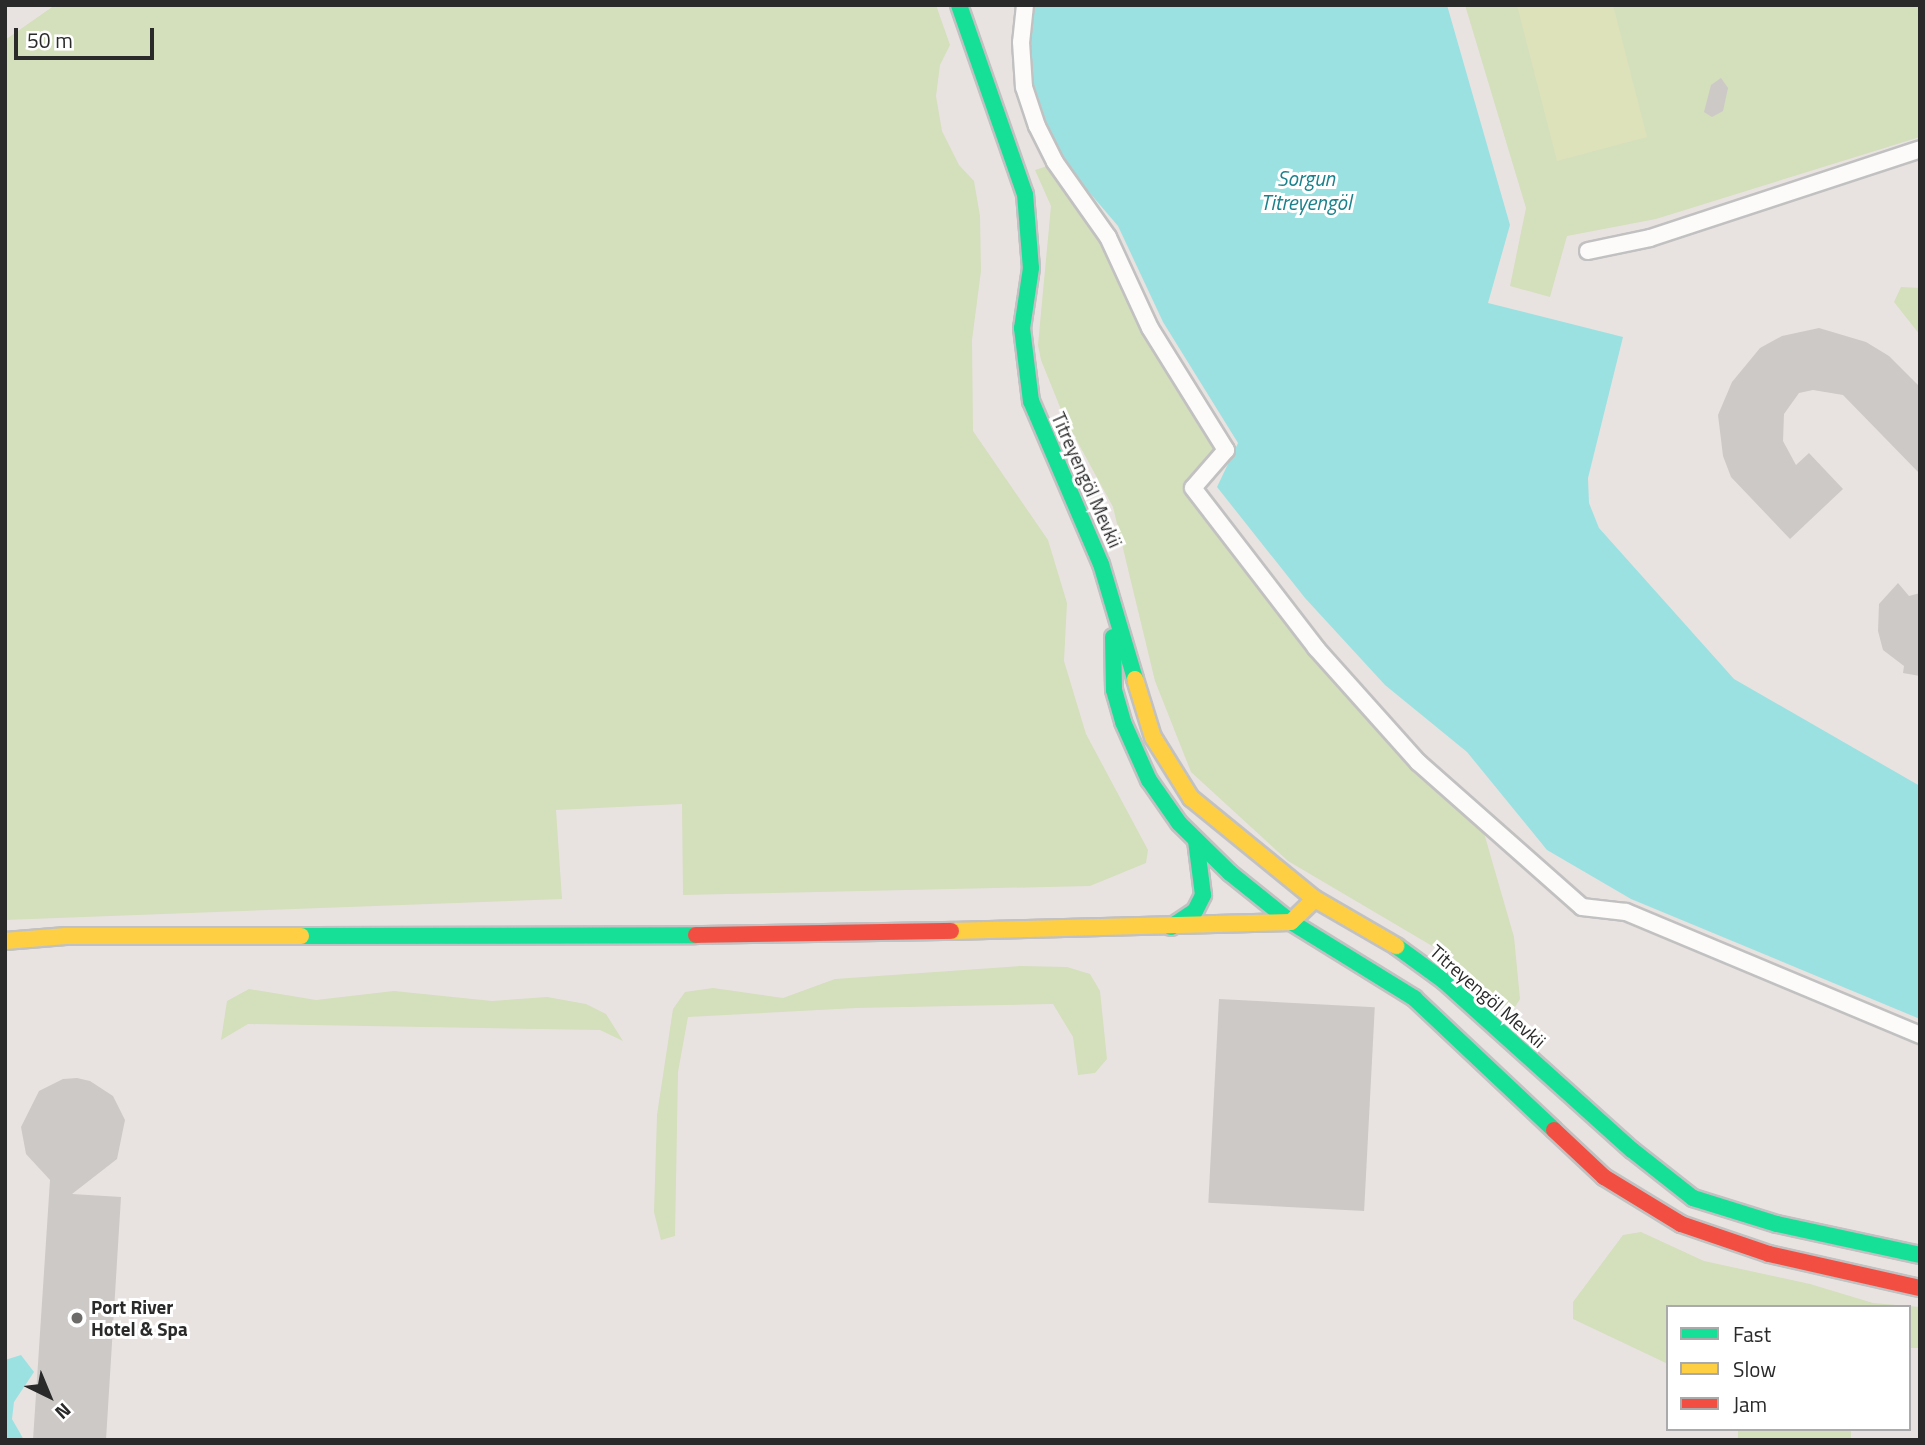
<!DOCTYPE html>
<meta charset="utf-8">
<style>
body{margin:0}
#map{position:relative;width:1925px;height:1445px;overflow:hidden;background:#e8e3e0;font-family:"Titillium Web",sans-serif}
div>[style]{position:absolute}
.green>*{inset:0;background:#d4dfbc;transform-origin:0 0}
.pitch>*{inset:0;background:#dee2bb}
.water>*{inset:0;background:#9ce1e1}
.building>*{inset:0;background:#cdc9c7;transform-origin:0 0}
.roads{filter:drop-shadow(2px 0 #c2c1c1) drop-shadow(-2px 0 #c2c1c1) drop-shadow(0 2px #c2c1c1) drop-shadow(0 -2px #c2c1c1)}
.street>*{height:16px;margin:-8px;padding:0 8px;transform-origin:8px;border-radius:8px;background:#fcfbfa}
.fast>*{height:16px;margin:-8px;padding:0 8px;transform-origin:8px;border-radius:8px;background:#16e098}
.slow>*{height:16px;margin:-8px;padding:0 8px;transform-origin:8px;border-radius:8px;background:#ffcf43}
.jam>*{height:16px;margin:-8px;padding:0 8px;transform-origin:8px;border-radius:8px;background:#f24e42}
.dots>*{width:19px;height:19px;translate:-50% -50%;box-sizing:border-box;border:4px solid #fff;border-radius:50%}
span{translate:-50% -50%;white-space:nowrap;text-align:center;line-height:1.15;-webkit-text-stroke:6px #fff;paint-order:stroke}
.street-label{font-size:19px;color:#2a2a2a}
.poi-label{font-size:19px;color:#2a2a2a;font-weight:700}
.left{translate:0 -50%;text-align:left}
.water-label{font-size:21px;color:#1b828d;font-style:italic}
.frame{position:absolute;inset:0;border:7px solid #2a2a2a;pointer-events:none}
.legend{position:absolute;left:1666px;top:1305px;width:245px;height:126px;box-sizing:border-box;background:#fff;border:2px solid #aaa;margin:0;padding:9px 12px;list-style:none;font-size:21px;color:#2a2a2a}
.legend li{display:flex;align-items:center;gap:14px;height:35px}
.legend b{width:35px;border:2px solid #aaa}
.north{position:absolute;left:14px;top:1361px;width:70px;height:70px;-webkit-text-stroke:5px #fff;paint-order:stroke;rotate:137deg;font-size:19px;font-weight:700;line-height:28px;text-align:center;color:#2a2a2a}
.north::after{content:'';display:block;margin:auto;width:24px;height:32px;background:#2a2a2a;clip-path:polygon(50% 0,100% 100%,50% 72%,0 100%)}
.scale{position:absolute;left:14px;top:28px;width:140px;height:32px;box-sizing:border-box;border:4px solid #2a2a2a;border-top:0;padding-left:9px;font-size:21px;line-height:24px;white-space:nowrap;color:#2a2a2a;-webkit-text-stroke:5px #fff;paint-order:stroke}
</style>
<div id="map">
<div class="green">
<div style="clip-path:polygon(55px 5px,936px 5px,950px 45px,940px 65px,936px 96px,942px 131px,959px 165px,974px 181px,980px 216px,981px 271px,972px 340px,973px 431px,1048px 540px,1067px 603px,1064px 661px,1086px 734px,1148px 850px,1146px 863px,1090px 886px,683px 895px,682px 804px,556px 810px,562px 899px,5px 920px,5px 40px)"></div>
<div style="clip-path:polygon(1465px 5px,1920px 5px,1920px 137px,1656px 219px,1567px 236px,1550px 297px,1510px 286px,1526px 208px)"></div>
<div style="clip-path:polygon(1050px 165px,1106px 242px,1217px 448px,1185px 488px,1312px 653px,1482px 826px,1514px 937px,1520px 999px,1515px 1007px,1497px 1004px,1439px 950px,1288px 861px,1191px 772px,1155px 681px,1113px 507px,1064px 417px,1041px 360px,1038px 345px,1051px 206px,1035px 170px)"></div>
<div style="clip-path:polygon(1901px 287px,1920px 288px,1920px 335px,1894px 302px)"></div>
<div style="clip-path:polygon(1021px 966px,1067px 967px,1090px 974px,1100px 991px,1107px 1059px,1095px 1073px,1078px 1075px,1073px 1037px,1053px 1004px,856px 1008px,688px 1017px,678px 1072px,675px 1236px,661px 1240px,654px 1212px,657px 1115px,673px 1009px,685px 992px,713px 988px,783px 998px,835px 979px)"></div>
<div style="clip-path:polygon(249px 989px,316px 1000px,394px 991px,492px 1001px,547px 997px,586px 1004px,606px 1014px,623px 1041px,600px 1030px,248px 1024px,221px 1040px,227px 1001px)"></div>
<div style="clip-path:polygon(1641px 1232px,1704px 1261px,1810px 1284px,1873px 1303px,1920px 1307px,1920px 1348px,1909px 1348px,1909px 1307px,1668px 1307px,1668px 1364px,1573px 1319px,1573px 1302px,1623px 1235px)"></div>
<div style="left:1738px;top:1429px;width:113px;height:14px"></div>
</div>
<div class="pitch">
<div style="clip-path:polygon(1517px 5px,1613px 5px,1647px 137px,1557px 161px)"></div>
</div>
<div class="water">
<div style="clip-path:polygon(1034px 5px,1447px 5px,1510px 225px,1488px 303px,1623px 337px,1588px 478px,1589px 503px,1599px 528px,1734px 679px,1920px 786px,1920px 1019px,1631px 899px,1547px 850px,1467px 752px,1385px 685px,1305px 598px,1217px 487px,1238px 443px,1163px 322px,1118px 226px,1065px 164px,1041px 118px,1028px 64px)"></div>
<div style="clip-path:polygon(21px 1355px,34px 1372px,14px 1402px,12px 1419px,24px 1440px,5px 1440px,5px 1360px)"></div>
</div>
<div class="building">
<div style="clip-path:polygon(1721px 78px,1728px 88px,1723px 111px,1712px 117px,1704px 112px,1711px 85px)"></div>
<div style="clip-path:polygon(1819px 328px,1866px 342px,1889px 356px,1920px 387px,1920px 474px,1843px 395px,1813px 390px,1799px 393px,1784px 414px,1783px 441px,1796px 465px,1809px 453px,1843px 489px,1790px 539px,1731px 477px,1723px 456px,1718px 415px,1732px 382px,1760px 348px,1782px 336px)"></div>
<div style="clip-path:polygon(1898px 583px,1909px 596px,1920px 593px,1920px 676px,1903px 673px,1904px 666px,1883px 650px,1878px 631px,1879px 604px)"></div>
<div style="left:1219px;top:999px;width:156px;height:204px;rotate:3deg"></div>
<div style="clip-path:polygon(77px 1078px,90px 1081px,113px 1096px,125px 1120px,117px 1159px,72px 1194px,121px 1197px,106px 1440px,33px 1440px,50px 1180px,26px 1154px,21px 1127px,39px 1091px,63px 1079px)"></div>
</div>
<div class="roads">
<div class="street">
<div style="left:1025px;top:5px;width:37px;rotate:96deg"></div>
<div style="left:1021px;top:42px;width:45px;rotate:86.2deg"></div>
<div style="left:1024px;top:87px;width:41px;rotate:71.6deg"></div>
<div style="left:1037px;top:126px;width:40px;rotate:63.4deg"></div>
<div style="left:1055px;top:162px;width:92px;rotate:54.8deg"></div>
<div style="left:1108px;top:237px;width:100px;rotate:65.2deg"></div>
<div style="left:1150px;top:328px;width:144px;rotate:58.1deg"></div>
<div style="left:1226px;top:450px;width:50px;rotate:131deg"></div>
<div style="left:1193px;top:488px;width:202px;rotate:52.4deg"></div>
<div style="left:1316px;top:648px;width:153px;rotate:48.2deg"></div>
<div style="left:1418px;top:762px;width:219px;rotate:41.5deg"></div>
<div style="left:1582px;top:907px;width:44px;rotate:6.5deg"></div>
<div style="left:1626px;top:912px;width:319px;rotate:22.7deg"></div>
<div style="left:1588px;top:251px;width:63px;rotate:-11.8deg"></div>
<div style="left:1650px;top:238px;width:284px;rotate:-18.2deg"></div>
</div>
<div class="fast">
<div style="left:959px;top:5px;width:200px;rotate:70.8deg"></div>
<div style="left:1025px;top:194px;width:74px;rotate:85.4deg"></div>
<div style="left:1031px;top:268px;width:61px;rotate:98.5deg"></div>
<div style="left:1022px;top:328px;width:74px;rotate:83deg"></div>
<div style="left:1031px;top:401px;width:177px;rotate:66.8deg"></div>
<div style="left:1101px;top:564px;width:120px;rotate:73.5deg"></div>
<div style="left:1113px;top:637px;width:53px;rotate:88.9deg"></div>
<div style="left:1114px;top:690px;width:33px;rotate:74deg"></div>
<div style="left:1123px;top:722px;width:64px;rotate:65.9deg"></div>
<div style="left:1149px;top:780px;width:52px;rotate:55.1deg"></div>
<div style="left:1179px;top:823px;width:71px;rotate:44.4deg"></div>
<div style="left:1230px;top:873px;width:78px;rotate:38.8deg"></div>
<div style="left:1291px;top:922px;width:145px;rotate:31.7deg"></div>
<div style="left:1414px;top:998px;width:192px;rotate:43.3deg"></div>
<div style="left:1171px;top:927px;width:29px;rotate:-34deg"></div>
<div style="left:1195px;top:911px;width:18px;rotate:-63deg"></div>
<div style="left:1203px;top:895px;width:55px;rotate:-97.3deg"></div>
<div style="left:301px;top:936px;width:395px;rotate:-0.1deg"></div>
<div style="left:1396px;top:946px;width:59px;rotate:36.1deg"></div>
<div style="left:1444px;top:981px;width:253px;rotate:42deg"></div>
<div style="left:1632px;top:1150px;width:78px;rotate:38.2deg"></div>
<div style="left:1693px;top:1198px;width:88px;rotate:17.2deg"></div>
<div style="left:1777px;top:1224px;width:146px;rotate:12.2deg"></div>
</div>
<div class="slow">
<div style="left:1135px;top:679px;width:61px;rotate:72.8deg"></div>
<div style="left:1153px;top:737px;width:72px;rotate:58.1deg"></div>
<div style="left:1191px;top:798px;width:160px;rotate:39.2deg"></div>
<div style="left:1315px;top:899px;width:94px;rotate:30.1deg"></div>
<div style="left:951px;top:931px;width:340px;rotate:-1.5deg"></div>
<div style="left:1291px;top:922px;width:33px;rotate:-44deg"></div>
<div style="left:5px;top:941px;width:61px;rotate:-4.7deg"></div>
<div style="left:66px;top:936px;width:235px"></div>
</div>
<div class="jam">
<div style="left:696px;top:935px;width:255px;rotate:-0.9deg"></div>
<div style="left:1554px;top:1130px;width:69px;rotate:43.2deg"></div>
<div style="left:1604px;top:1177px;width:90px;rotate:31.4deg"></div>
<div style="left:1681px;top:1224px;width:93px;rotate:18.8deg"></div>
<div style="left:1769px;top:1254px;width:155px;rotate:12.7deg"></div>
</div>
</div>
<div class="dots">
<div style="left:77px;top:1318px;background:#6c6b6a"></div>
</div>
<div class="street-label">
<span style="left:1087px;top:480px;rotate:66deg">Titreyengöl Mevkii</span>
<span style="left:1488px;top:996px;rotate:41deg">Titreyengöl Mevkii</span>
</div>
<div class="poi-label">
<span class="left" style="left:91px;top:1318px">Port River<br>Hotel &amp; Spa</span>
</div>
<div class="water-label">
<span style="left:1306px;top:190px">Sorgun<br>Titreyengöl</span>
</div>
<div class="frame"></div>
<ul class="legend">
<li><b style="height:9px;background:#16e098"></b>Fast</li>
<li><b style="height:9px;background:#ffcf43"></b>Slow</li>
<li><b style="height:9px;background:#f24e42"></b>Jam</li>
</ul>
<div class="north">N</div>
<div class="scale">50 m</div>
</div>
